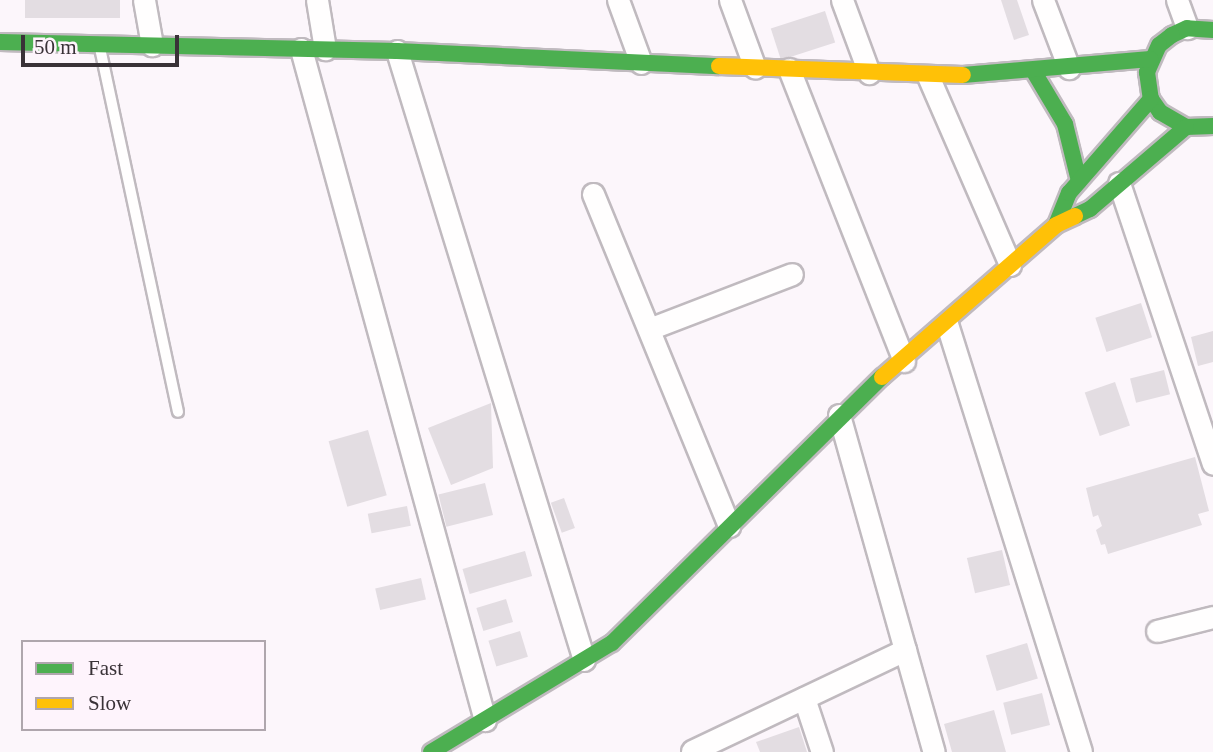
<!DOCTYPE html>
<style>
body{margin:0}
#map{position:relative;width:1213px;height:752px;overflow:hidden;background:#fcf6fb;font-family:"Times New Roman",serif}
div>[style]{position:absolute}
.building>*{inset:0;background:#e3dde2;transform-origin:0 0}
.roads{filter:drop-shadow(2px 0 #c0babf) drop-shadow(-2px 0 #c0babf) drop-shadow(0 2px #c0babf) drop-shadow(0 -2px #c0babf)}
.lane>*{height:10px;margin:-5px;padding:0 5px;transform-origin:5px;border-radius:5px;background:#fffefe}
.street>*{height:21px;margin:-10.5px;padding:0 10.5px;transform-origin:10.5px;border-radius:10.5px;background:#fffefe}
.fast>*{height:16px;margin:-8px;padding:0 8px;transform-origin:8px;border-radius:8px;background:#4caf50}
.slow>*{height:16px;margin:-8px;padding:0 8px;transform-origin:8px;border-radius:8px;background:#ffc107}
span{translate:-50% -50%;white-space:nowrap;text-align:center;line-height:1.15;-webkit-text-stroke:7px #fef4fc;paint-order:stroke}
.legend{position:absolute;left:21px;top:640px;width:245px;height:91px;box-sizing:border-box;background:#fef4fc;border:2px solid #afa6ad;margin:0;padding:9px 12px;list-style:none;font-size:21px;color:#393237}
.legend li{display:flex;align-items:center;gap:14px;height:35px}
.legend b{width:35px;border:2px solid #afa6ad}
.scale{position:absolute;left:21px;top:35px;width:158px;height:32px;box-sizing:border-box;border:4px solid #393237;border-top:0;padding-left:9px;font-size:21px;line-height:24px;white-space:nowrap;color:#393237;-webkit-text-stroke:5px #fef4fc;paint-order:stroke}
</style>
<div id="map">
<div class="building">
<div style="left:25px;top:0;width:95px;height:18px"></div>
<div style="clip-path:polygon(1001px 0,1017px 0,1029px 35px,1014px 40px)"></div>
<div style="left:825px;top:11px;width:33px;height:57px;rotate:72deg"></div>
<div style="left:1141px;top:303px;width:36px;height:48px;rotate:72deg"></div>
<div style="clip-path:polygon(1213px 331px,1213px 362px,1198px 366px,1191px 337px)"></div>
<div style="left:1164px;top:370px;width:25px;height:35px;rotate:76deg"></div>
<div style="left:1115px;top:382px;width:46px;height:32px;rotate:71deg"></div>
<div style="clip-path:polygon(491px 403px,493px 468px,451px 485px,428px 428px)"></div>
<div style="left:368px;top:430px;width:68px;height:41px;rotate:74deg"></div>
<div style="clip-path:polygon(1195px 457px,1209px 511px,1198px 514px,1202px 525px,1108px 554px,1105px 544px,1101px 545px,1096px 530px,1102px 526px,1098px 515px,1093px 517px,1086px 488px)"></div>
<div style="left:485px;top:483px;width:33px;height:48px;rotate:76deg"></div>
<div style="left:564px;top:498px;width:32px;height:14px;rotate:70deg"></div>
<div style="left:407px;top:506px;width:20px;height:40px;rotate:79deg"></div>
<div style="left:1002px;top:550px;width:36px;height:36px;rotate:77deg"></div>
<div style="left:525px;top:551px;width:26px;height:65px;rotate:74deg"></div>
<div style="left:421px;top:578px;width:22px;height:47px;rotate:77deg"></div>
<div style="left:506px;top:599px;width:24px;height:31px;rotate:73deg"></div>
<div style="left:520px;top:631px;width:27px;height:33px;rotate:73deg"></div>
<div style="left:1027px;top:643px;width:37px;height:43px;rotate:73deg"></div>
<div style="left:1042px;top:693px;width:33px;height:40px;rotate:76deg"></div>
<div style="clip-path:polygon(994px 710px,1006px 752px,952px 752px,944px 724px)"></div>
<div style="clip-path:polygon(799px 727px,807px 752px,760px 752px,756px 742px)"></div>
</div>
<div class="roads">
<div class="lane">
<div style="left:100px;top:48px;width:372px;rotate:77.9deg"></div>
</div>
<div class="street">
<div style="left:144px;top:0;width:46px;rotate:79.9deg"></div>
<div style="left:317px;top:0;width:50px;rotate:80.7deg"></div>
<div style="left:618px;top:0;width:67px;rotate:69.9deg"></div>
<div style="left:730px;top:0;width:72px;rotate:69.8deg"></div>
<div style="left:842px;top:0;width:78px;rotate:69.7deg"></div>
<div style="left:1043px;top:0;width:73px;rotate:69.1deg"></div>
<div style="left:1177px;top:0;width:30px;rotate:70deg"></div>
<div style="left:301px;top:49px;width:696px;rotate:74.67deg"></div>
<div style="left:397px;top:51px;width:637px;rotate:72.93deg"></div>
<div style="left:789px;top:69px;width:314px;rotate:68.5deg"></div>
<div style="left:928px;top:76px;width:206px;rotate:66.5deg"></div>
<div style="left:1119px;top:183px;width:296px;rotate:71.5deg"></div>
<div style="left:593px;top:194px;width:359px;rotate:67.7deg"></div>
<div style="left:947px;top:324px;width:448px;rotate:72.6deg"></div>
<div style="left:649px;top:329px;width:153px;rotate:-21deg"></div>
<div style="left:839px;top:415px;width:350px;rotate:74.3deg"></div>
<div style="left:1157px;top:631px;width:58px;rotate:-14deg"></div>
<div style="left:804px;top:698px;width:57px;rotate:71.6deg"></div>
<div style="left:692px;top:751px;width:236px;rotate:-25.4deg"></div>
</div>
<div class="fast">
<div style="left:1213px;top:30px;width:26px;rotate:-176deg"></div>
<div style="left:1187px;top:28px;width:17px;rotate:155deg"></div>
<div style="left:1172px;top:35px;width:16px;rotate:142deg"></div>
<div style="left:1159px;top:45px;width:30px;rotate:114deg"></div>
<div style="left:1147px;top:72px;width:27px;rotate:82deg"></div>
<div style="left:1151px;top:99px;width:16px;rotate:55deg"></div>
<div style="left:1160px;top:112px;width:30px;rotate:30deg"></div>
<div style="left:1186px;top:127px;width:27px;rotate:-2deg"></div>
<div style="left:0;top:42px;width:397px;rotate:1.3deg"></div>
<div style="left:397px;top:51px;width:322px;rotate:2.7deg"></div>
<div style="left:1034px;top:72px;width:61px;rotate:59.2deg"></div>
<div style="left:1065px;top:124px;width:59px;rotate:76.2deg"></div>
<div style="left:963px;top:75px;width:188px;rotate:-4.9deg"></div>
<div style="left:1075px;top:216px;width:17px;rotate:-25deg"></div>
<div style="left:1090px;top:209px;width:126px;rotate:-40.5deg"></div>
<div style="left:1056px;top:225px;width:35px;rotate:-68deg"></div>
<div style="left:1069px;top:193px;width:125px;rotate:-48.9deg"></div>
<div style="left:431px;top:752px;width:211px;rotate:-31.1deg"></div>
<div style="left:612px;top:643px;width:379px;rotate:-44.6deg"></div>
</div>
<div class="slow">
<div style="left:719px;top:66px;width:244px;rotate:2.1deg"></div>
<div style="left:882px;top:377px;width:231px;rotate:-41.1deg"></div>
<div style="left:1056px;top:225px;width:21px;rotate:-25deg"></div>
</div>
</div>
<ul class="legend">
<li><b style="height:9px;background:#4caf50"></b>Fast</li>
<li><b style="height:9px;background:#ffc107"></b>Slow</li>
</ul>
<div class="scale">50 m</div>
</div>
